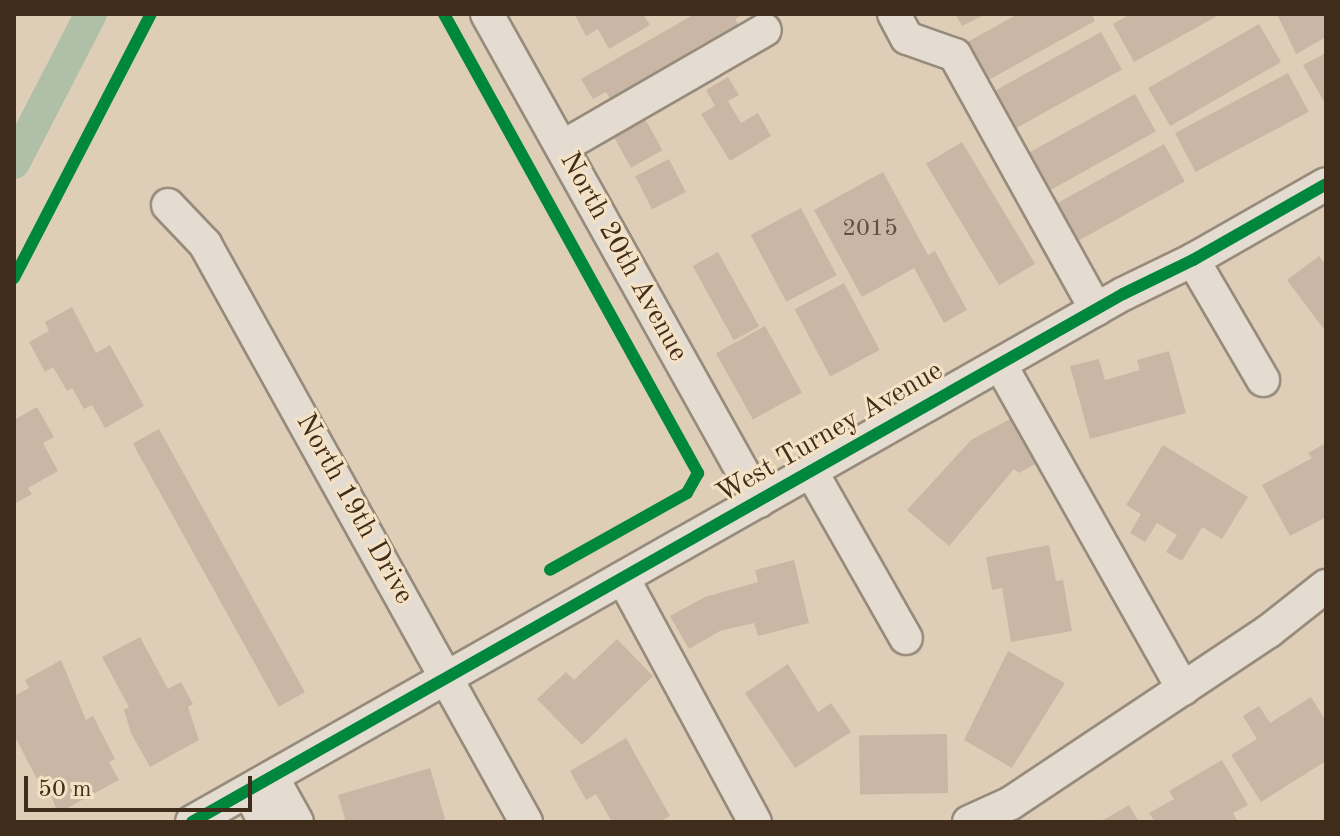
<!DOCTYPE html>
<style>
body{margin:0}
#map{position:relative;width:1340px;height:836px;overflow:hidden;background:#deceb7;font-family:"Old Standard TT",serif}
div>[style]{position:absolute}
.canal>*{height:32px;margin:-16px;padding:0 16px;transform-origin:16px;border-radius:16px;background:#afbfa8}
.building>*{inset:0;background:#cab6a5;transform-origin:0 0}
.roads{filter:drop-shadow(2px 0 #978b7c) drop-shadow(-2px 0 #978b7c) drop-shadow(0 2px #978b7c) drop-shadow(0 -2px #978b7c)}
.minor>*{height:32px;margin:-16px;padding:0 16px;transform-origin:16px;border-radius:16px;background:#e4dcd0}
.cycleway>*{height:12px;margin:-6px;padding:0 6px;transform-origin:6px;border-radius:6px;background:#00873e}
span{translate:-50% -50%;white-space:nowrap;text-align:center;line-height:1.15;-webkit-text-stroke:6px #f5e2c5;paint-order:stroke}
.number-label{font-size:24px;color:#64503e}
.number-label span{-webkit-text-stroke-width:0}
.street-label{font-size:28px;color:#402c1a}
.frame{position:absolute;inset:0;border:16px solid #402c1a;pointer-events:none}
.scale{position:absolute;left:24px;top:776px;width:228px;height:36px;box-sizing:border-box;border:4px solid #402c1a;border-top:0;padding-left:10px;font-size:24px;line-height:28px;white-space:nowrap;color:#402c1a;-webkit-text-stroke:6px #f5e2c5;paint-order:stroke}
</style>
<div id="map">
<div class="canal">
<div style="left:14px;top:163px;width:168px;rotate:-62.7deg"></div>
</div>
<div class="building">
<div style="clip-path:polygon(643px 14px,650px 25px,609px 49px,598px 29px,586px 36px,575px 15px)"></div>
<div style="clip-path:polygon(695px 14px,744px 14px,735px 19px,741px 29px,708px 47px,705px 42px,612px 102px,606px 92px,593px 99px,581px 79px)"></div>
<div style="clip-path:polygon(955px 14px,986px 14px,962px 26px)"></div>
<div style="clip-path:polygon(1018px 14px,1092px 14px,1095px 21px,983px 83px,962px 45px)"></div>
<div style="clip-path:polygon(1130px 14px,1221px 14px,1134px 62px,1113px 24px)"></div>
<div style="clip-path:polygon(1277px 14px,1326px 14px,1326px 37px,1296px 54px)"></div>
<div style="left:1259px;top:24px;width:44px;height:128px;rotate:60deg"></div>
<div style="left:1101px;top:32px;width:43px;height:128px;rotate:61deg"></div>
<div style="clip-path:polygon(1326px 53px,1326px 105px,1303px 65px)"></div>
<div style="left:1288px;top:73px;width:44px;height:128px;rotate:62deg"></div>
<div style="clip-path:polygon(728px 77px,739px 95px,728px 101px,741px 123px,758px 113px,771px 136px,730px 161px,701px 114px,715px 106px,706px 90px)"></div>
<div style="left:1135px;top:94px;width:43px;height:128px;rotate:61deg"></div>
<div style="left:644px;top:117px;width:38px;height:36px;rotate:61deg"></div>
<div style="left:962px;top:142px;width:142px;height:42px;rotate:59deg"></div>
<div style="left:1164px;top:144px;width:43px;height:128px;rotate:61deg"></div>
<div style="left:669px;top:159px;width:37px;height:38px;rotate:63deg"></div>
<div style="clip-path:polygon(883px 172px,928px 255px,935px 251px,967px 310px,944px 323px,914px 268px,862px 297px,814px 210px)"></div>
<div style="left:801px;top:208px;width:76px;height:57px;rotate:62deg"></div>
<div style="left:718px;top:252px;width:85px;height:29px;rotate:61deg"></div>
<div style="clip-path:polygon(1319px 256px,1326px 265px,1326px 332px,1287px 280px)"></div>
<div style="left:844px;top:283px;width:76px;height:56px;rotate:62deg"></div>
<div style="clip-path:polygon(72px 307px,96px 353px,110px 345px,144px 406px,105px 428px,92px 405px,84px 409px,72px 388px,67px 391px,53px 367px,45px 372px,29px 342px,49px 331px,45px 322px)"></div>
<div style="left:765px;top:326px;width:76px;height:56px;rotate:61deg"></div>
<div style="clip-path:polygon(1169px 351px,1186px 413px,1090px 439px,1070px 366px,1099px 359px,1105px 380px,1140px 370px,1137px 360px)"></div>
<div style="clip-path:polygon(37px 407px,54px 437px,43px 443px,58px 471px,28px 488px,32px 494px,14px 504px,14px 420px)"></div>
<div style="clip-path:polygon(1010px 419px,1035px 464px,1019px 473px,1014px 469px,949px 546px,907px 510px,971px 440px)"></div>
<div style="left:159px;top:429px;width:301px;height:30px;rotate:61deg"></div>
<div style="clip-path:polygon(1326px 443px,1326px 517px,1290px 536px,1262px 485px,1312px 458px,1308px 453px)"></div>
<div style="clip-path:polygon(1163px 445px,1248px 497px,1222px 539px,1202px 527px,1182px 561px,1166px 552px,1177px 535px,1157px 523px,1145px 542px,1130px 533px,1141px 514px,1126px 505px)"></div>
<div style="clip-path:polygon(1049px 545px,1056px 581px,1063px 580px,1072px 631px,1011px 642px,1002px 588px,992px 590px,986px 557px)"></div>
<div style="clip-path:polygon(794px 560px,809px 623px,758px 636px,754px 623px,720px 631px,689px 649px,670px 616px,705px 597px,758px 582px,755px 570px)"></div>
<div style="clip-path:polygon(140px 637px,168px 689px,181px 682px,193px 704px,188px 707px,199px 740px,150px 767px,131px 733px,124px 710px,129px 707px,102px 657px)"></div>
<div style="clip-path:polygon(617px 639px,653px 676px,582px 745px,537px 699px,566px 672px,574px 680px)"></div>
<div style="clip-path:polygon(1008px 651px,1065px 683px,1012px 768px,964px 740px)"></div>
<div style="clip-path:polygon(61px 660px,86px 720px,93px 716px,115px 759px,109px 762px,119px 780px,58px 813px,43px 776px,37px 779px,14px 735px,14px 696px,29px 688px,25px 680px)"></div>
<div style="clip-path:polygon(788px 664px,818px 712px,831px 703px,851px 732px,795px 768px,745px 693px)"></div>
<div style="clip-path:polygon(1311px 697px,1326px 721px,1326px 761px,1261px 802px,1231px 755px,1257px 739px,1243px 716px,1259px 706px,1270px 723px)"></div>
<div style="left:947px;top:734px;width:59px;height:88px;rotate:89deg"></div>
<div style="clip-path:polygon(626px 738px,670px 816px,659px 822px,612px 822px,596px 794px,586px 800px,570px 771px)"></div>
<div style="clip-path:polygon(1222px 760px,1248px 805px,1233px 813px,1238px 822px,1155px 822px,1149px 813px,1174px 799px,1169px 791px)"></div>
<div style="clip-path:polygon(430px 768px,446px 822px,346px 822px,338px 795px)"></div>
<div style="clip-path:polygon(1129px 805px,1139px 822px,1100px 822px)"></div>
</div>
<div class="roads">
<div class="minor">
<div style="left:487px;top:14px;width:558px;rotate:60.82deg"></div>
<div style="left:894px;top:14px;width:27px;rotate:62deg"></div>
<div style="left:907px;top:38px;width:51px;rotate:19.5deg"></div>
<div style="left:955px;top:55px;width:291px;rotate:61deg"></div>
<div style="left:562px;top:147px;width:234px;rotate:-30deg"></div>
<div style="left:168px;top:205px;width:54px;rotate:46.5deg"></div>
<div style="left:205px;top:244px;width:661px;rotate:60.95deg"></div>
<div style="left:1193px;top:260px;width:139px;rotate:59.7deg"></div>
<div style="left:1000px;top:364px;width:373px;rotate:60.6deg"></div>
<div style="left:811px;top:471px;width:192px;rotate:60.4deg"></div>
<div style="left:623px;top:578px;width:277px;rotate:61.6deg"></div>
<div style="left:272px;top:777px;width:51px;rotate:60.9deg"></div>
<div style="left:248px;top:791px;width:35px;rotate:61deg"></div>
<div style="left:192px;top:822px;width:1070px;rotate:-29.56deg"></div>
<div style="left:1123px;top:294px;width:78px;rotate:-25.9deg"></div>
<div style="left:1193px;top:260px;width:153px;rotate:-29.7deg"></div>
<div style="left:969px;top:822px;width:46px;rotate:-24.3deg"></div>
<div style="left:1011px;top:803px;width:310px;rotate:-33.7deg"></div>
<div style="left:1269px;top:631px;width:73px;rotate:-38.3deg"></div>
</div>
</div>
<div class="cycleway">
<div style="left:444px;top:14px;width:525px;rotate:61.04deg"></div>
<div style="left:698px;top:473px;width:23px;rotate:119deg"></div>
<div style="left:687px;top:493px;width:157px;rotate:150.7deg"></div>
<div style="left:14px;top:278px;width:297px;rotate:-62.6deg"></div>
<div style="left:192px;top:822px;width:1070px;rotate:-29.56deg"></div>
<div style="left:1123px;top:294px;width:78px;rotate:-25.9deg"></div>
<div style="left:1193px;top:260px;width:153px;rotate:-29.7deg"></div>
</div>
<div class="number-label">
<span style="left:870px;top:230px">2015</span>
</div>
<div class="street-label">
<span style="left:623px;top:257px;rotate:61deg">North 20th Avenue</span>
<span style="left:830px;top:433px;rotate:-30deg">West Turney Avenue</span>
<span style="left:354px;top:509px;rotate:61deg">North 19th Drive</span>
</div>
<div class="frame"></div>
<div class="scale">50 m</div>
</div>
